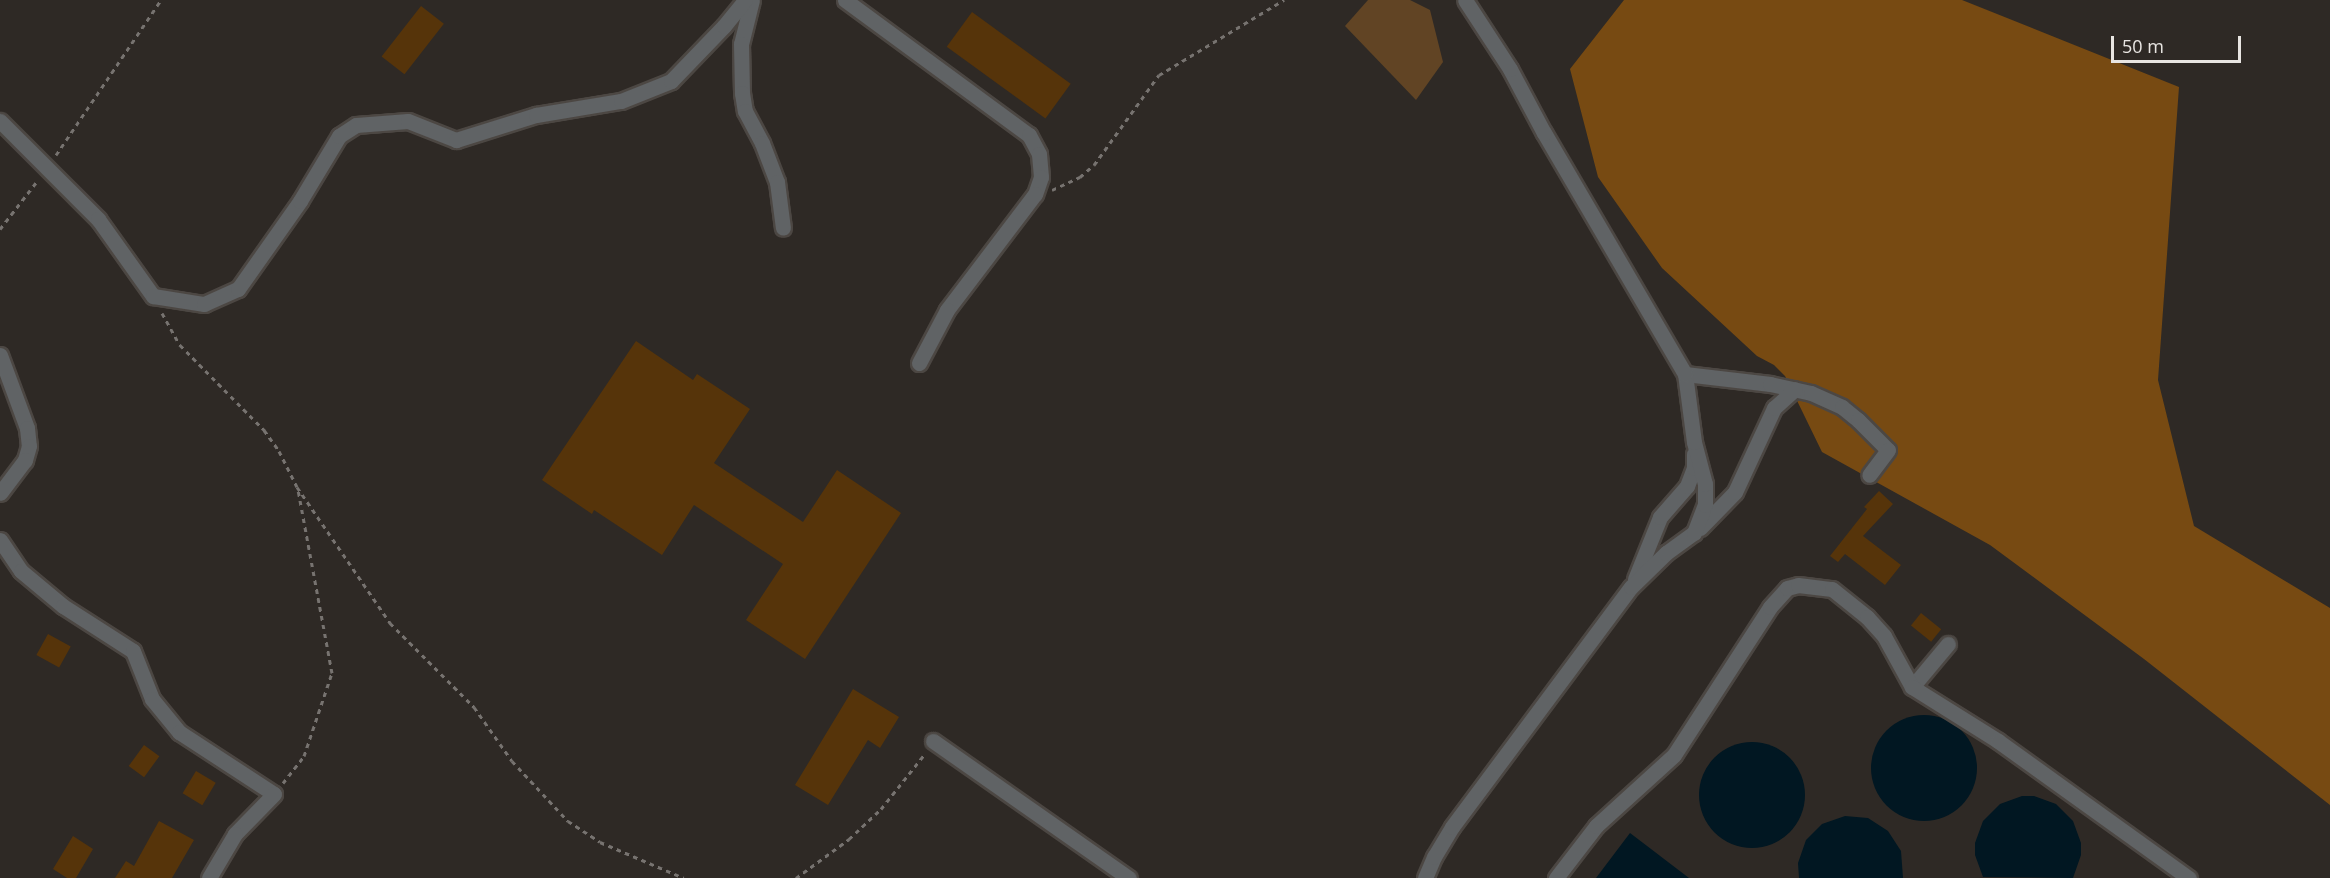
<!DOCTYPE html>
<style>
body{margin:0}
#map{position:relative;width:2330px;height:878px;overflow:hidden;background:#2e2925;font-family:"Open Sans",sans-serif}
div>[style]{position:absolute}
.green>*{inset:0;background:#614424}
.forest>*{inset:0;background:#774a12}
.water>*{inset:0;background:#011722}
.round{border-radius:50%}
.building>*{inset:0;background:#56340a;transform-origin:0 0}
.path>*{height:3px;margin-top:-1.5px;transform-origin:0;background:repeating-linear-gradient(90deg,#777370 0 4.5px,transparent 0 9px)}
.roads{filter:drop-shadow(2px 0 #4c4743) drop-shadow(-2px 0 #4c4743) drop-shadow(0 2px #4c4743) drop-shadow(0 -2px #4c4743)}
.minor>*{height:15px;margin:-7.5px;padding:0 7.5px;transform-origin:7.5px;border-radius:7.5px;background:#606365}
span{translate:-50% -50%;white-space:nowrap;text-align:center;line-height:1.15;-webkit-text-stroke:4.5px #2e2925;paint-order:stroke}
.scale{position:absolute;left:2111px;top:36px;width:130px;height:27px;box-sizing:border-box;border:3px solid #e8e5e2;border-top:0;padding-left:8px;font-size:18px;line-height:21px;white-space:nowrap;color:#e8e5e2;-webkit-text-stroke:4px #2e2925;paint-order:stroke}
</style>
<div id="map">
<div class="green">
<div style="clip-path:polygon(1368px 0,1410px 0,1430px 10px,1443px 62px,1416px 100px,1345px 26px)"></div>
</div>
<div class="forest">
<div style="clip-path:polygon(1624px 0,1962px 0,2179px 87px,2158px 380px,2194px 526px,2330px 608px,2330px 805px,2144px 659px,1990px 545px,1822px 452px,1785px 376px,1774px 365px,1757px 356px,1662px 268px,1598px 177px,1570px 69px)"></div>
</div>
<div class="water">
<div class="round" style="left:1871px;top:715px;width:106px;height:106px"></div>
<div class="round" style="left:1699px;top:742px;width:106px;height:106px"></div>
<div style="clip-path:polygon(2022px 796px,2034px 796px,2056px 804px,2073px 821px,2081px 843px,2081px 855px,2073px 878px,1983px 877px,1975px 855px,1975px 843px,1983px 821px,2000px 804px)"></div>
<div style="clip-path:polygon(1845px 816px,1868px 818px,1888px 831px,1901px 851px,1903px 878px,1799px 878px,1798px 863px,1806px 840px,1822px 824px)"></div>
<div style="clip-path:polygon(1630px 833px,1689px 878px,1596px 878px)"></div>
</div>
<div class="building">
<div style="left:421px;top:6px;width:29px;height:64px;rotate:38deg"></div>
<div style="left:972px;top:12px;width:122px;height:43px;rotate:36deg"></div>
<div style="clip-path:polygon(636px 341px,693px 380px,697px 374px,750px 409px,714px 463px,803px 522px,837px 470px,901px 513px,805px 659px,746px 620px,783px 564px,694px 505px,662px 555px,594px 510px,592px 514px,542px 480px)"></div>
<div style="clip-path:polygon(1879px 491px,1893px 504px,1863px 536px,1901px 565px,1885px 585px,1845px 554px,1838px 562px,1830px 556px,1867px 509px,1864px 507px)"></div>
<div style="left:1921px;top:613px;width:26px;height:16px;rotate:39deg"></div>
<div style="left:48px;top:634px;width:26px;height:24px;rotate:29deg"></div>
<div style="clip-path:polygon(853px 689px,899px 717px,880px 748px,868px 740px,828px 805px,795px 785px)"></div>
<div style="left:144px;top:745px;width:19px;height:26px;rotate:36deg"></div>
<div style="left:196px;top:771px;width:23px;height:26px;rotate:31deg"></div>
<div style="clip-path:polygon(159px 821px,194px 840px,172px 878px,115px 878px,126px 861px,134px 866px)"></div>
<div style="clip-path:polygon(73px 836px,93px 849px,76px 878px,67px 878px,53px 869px)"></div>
</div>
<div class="path">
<div style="left:56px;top:155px;width:187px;rotate:-55.9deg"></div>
<div style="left:1052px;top:190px;width:31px;rotate:-25deg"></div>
<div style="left:1080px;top:177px;width:18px;rotate:-41deg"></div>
<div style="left:1094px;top:165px;width:111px;rotate:-54.2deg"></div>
<div style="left:1159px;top:75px;width:146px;rotate:-31deg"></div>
<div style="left:0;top:229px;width:62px;rotate:-52.2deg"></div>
<div style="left:162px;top:313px;width:37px;rotate:61deg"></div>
<div style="left:180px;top:345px;width:120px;rotate:45.3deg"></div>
<div style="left:264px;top:430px;width:26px;rotate:54deg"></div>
<div style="left:279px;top:451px;width:40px;rotate:63.4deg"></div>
<div style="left:297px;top:487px;width:165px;rotate:55.6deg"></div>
<div style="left:390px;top:623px;width:119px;rotate:45deg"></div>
<div style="left:474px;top:707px;width:66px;rotate:54.9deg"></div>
<div style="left:512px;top:761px;width:82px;rotate:47deg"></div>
<div style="left:568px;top:821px;width:38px;rotate:33deg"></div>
<div style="left:600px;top:842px;width:91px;rotate:23.2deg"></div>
<div style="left:283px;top:783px;width:34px;rotate:-52deg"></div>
<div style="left:304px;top:756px;width:88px;rotate:-71.4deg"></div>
<div style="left:332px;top:673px;width:186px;rotate:-100.5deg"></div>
<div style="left:796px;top:878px;width:66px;rotate:-36.3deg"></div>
<div style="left:849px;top:839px;width:44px;rotate:-43.2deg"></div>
<div style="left:881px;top:809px;width:69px;rotate:-51.5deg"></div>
</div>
<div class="roads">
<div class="minor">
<div style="left:752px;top:0;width:45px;rotate:104deg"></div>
<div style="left:741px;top:44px;width:49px;rotate:88.8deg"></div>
<div style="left:742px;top:93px;width:18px;rotate:81deg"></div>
<div style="left:745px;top:111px;width:36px;rotate:62deg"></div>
<div style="left:762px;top:143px;width:42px;rotate:69deg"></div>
<div style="left:777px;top:182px;width:46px;rotate:82.6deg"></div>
<div style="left:845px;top:0;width:228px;rotate:36.3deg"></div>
<div style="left:1029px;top:135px;width:21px;rotate:62deg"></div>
<div style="left:1039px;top:154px;width:23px;rotate:85deg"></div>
<div style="left:1041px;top:177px;width:18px;rotate:109deg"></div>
<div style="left:1035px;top:194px;width:146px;rotate:127.2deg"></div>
<div style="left:947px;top:310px;width:60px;rotate:117.8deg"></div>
<div style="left:0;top:121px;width:139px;rotate:45deg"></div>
<div style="left:98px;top:219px;width:95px;rotate:54.5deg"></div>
<div style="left:153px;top:296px;width:52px;rotate:8.9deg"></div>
<div style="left:204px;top:304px;width:37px;rotate:-24deg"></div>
<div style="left:238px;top:289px;width:108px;rotate:-54.8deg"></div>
<div style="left:300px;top:201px;width:76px;rotate:-59deg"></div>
<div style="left:339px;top:136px;width:20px;rotate:-33deg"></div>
<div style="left:356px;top:125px;width:52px;rotate:-4.4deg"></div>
<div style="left:408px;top:121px;width:52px;rotate:21.6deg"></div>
<div style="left:456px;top:140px;width:84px;rotate:-17.4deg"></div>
<div style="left:536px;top:115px;width:86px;rotate:-9.4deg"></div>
<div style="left:621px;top:101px;width:54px;rotate:-21.8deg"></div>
<div style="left:671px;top:81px;width:76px;rotate:-46.1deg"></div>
<div style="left:724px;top:26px;width:33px;rotate:-51deg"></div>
<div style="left:0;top:355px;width:78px;rotate:69.7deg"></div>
<div style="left:27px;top:428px;width:18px;rotate:84deg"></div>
<div style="left:29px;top:446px;width:15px;rotate:106deg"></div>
<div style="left:25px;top:460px;width:41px;rotate:127.1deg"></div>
<div style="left:1685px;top:374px;width:86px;rotate:6.7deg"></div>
<div style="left:1770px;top:384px;width:42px;rotate:12.4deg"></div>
<div style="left:1811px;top:393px;width:34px;rotate:24deg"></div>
<div style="left:1842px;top:407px;width:21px;rotate:39deg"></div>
<div style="left:1858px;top:420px;width:42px;rotate:45deg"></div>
<div style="left:1888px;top:450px;width:31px;rotate:127deg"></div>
<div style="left:1700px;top:528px;width:50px;rotate:-45.8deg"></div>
<div style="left:1735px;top:492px;width:93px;rotate:-65.1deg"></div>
<div style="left:1774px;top:408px;width:28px;rotate:-42deg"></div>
<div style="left:0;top:540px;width:37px;rotate:56deg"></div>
<div style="left:21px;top:571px;width:55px;rotate:39.8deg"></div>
<div style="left:63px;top:606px;width:83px;rotate:32.7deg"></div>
<div style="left:133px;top:651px;width:52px;rotate:68.4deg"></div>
<div style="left:152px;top:699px;width:43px;rotate:50.7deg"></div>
<div style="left:179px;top:732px;width:113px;rotate:33.1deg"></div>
<div style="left:274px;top:794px;width:56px;rotate:134.3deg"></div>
<div style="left:235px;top:834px;width:51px;rotate:120.6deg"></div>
<div style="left:1635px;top:579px;width:67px;rotate:-68deg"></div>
<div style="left:1660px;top:517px;width:41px;rotate:-48.9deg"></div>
<div style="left:1687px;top:486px;width:19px;rotate:-69deg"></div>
<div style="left:1694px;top:468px;width:14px;rotate:-90deg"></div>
<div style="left:1912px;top:687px;width:56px;rotate:-50.1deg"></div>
<div style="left:933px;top:741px;width:239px;rotate:35deg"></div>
<div style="left:1425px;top:878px;width:23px;rotate:-67deg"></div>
<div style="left:1434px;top:857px;width:35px;rotate:-59deg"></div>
<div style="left:1452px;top:827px;width:299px;rotate:-53.3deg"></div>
<div style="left:1631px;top:587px;width:49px;rotate:-44.2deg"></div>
<div style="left:1666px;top:553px;width:34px;rotate:-36deg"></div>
<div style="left:1694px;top:533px;width:30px;rotate:-69deg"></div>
<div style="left:1705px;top:505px;width:21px;rotate:-90deg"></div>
<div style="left:1705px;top:484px;width:43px;rotate:-104.7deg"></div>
<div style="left:1694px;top:442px;width:69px;rotate:-97.5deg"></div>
<div style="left:1685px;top:374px;width:279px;rotate:-120.3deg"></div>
<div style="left:1544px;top:133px;width:72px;rotate:-118deg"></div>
<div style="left:1510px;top:69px;width:82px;rotate:-123.1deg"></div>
<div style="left:1556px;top:878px;width:66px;rotate:-52.4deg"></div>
<div style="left:1596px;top:826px;width:105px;rotate:-42.3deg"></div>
<div style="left:1674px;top:755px;width:176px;rotate:-57deg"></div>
<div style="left:1770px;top:607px;width:25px;rotate:-48deg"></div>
<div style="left:1787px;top:588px;width:11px;rotate:-15deg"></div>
<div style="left:1798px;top:585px;width:34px;rotate:7deg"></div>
<div style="left:1832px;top:589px;width:45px;rotate:38.7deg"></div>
<div style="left:1867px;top:617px;width:25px;rotate:48deg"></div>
<div style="left:1884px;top:636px;width:58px;rotate:61.2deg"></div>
<div style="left:1912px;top:687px;width:102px;rotate:32.1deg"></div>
<div style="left:1998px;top:741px;width:235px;rotate:35.7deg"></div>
</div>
</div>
<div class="scale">50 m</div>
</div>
